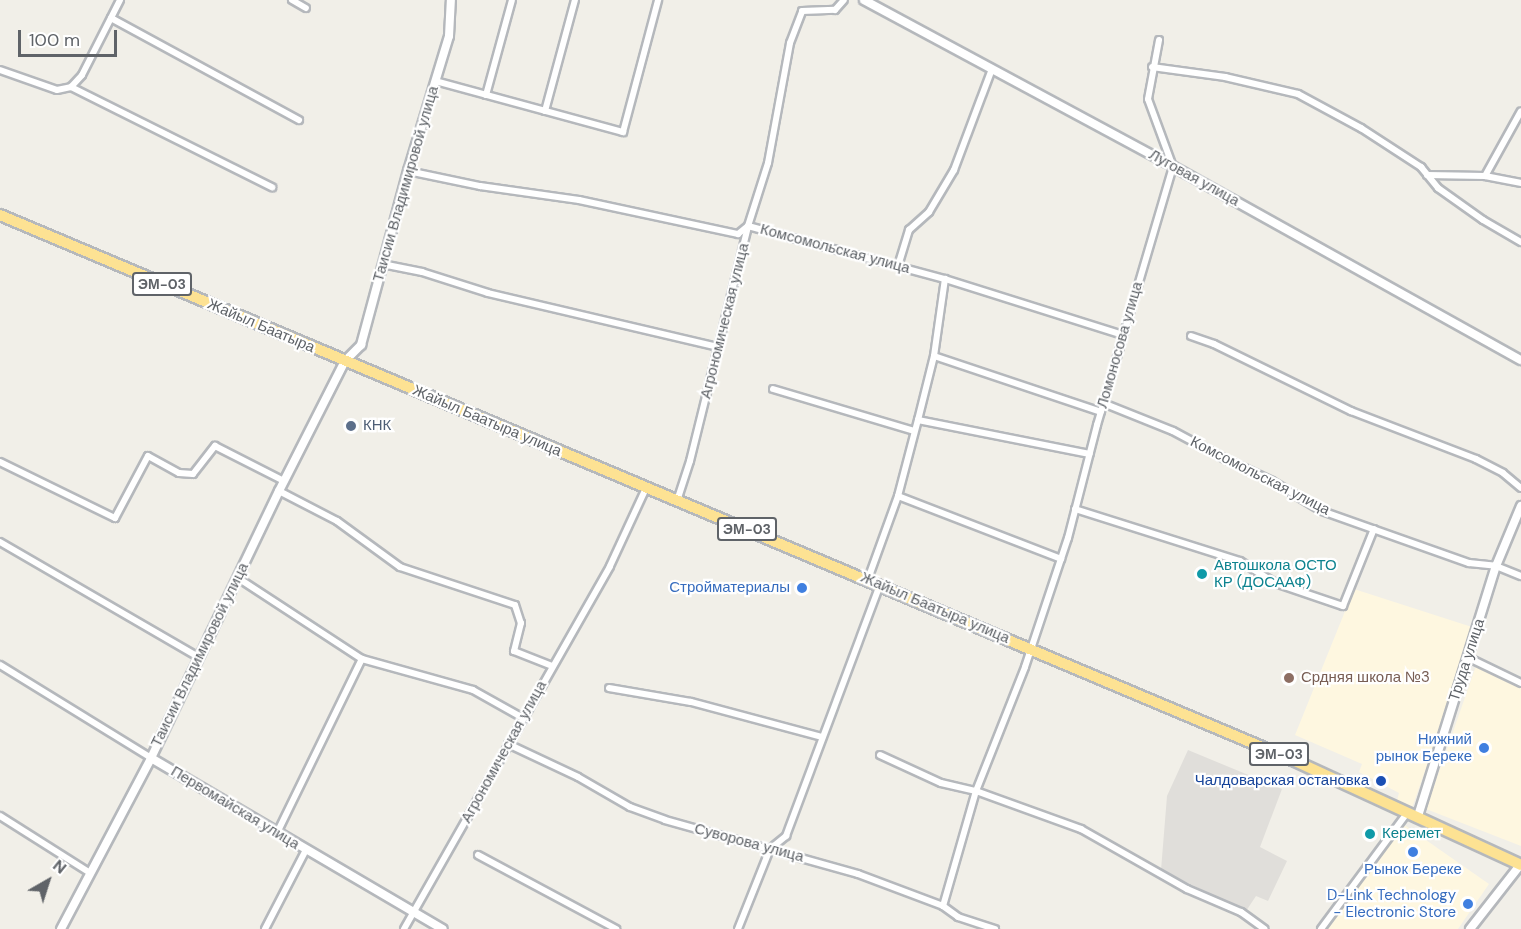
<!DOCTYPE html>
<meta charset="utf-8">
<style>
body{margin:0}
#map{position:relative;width:1521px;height:929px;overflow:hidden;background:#f1efe8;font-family:"DM Sans",sans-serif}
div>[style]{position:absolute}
.commercial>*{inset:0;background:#fef7e0}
.industrial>*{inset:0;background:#e0deda}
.roads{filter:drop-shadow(2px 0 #b5b8bc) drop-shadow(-2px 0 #b5b8bc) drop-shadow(0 2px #b5b8bc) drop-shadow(0 -2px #b5b8bc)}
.street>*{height:6px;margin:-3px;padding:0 3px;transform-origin:3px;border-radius:3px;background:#fff}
.secondary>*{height:8px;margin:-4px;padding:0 4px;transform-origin:4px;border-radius:4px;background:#fff}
.highway>*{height:10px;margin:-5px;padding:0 5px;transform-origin:5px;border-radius:5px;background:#fde293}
.dots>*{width:16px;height:16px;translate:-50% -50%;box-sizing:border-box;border:3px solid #fff;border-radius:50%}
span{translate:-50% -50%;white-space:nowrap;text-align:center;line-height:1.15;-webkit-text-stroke:4.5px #fff;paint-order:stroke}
.shield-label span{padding:2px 4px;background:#fff;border:2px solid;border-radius:4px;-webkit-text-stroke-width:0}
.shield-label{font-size:14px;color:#5f6368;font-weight:700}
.street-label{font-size:15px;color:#5f6368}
.service-label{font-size:15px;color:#4e5e75}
.left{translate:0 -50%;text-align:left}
.culture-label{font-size:15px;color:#0d838f}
.shop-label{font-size:15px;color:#366cbe}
.right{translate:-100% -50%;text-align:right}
.education-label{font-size:15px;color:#785e54}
.transit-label{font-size:15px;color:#164399}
.north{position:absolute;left:18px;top:851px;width:60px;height:60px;-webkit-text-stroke:4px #fff;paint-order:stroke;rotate:39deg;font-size:16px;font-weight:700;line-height:24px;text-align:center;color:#5f6368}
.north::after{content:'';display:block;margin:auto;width:21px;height:27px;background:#5f6368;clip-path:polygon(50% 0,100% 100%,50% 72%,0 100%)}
.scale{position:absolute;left:18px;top:30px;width:99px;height:27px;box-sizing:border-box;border:3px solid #5f6368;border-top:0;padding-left:8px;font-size:18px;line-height:21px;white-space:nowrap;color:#5f6368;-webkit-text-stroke:4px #fff;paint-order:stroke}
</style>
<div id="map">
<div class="commercial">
<div style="clip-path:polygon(1354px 589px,1475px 628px,1412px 808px,1397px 800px,1399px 793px,1359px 772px,1362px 764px,1295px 735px)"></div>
<div style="clip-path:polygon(1477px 663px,1521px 687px,1521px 846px,1426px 809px)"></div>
<div style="clip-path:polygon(1403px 824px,1489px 884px,1458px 929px,1324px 929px)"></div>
</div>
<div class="industrial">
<div style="clip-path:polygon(1188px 750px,1282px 789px,1260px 847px,1287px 861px,1268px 901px,1256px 896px,1246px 911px,1161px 870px,1167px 796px)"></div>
</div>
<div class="roads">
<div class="street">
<div style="left:292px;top:0;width:16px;rotate:30deg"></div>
<div style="left:111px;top:18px;width:214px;rotate:28.5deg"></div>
<div style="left:1152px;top:67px;width:74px;rotate:7.8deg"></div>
<div style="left:1225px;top:77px;width:75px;rotate:13.1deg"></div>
<div style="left:1298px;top:94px;width:72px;rotate:28.4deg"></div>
<div style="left:1361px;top:128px;width:72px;rotate:33deg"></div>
<div style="left:1421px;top:167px;width:27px;rotate:51deg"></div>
<div style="left:1438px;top:188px;width:55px;rotate:35.4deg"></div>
<div style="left:1483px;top:220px;width:44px;rotate:30.1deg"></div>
<div style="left:0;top:70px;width:60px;rotate:19.3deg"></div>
<div style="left:57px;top:90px;width:14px;rotate:-12deg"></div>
<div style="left:71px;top:87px;width:16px;rotate:-47deg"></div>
<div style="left:82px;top:75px;width:84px;rotate:-63.1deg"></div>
<div style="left:435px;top:81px;width:195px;rotate:15.2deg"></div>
<div style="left:623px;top:132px;width:137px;rotate:-75.1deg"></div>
<div style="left:71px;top:87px;width:225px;rotate:26.5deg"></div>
<div style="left:486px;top:95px;width:98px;rotate:-74.7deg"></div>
<div style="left:545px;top:111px;width:115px;rotate:-74.9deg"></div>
<div style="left:408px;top:171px;width:74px;rotate:11.8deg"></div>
<div style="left:480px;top:186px;width:100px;rotate:8deg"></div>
<div style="left:579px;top:200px;width:163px;rotate:12.1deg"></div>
<div style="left:738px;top:234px;width:13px;rotate:-39deg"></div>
<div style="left:748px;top:226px;width:204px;rotate:15.1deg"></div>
<div style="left:945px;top:279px;width:187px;rotate:17.5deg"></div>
<div style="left:1427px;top:175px;width:58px;rotate:1deg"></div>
<div style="left:1485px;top:176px;width:74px;rotate:-61deg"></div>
<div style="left:1485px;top:176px;width:37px;rotate:11deg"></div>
<div style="left:382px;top:264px;width:41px;rotate:11.3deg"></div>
<div style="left:422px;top:272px;width:69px;rotate:17.7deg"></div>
<div style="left:488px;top:293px;width:236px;rotate:13.2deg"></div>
<div style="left:898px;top:266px;width:38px;rotate:-73deg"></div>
<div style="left:909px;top:230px;width:27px;rotate:-42deg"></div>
<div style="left:929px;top:212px;width:49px;rotate:-59.2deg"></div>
<div style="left:954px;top:170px;width:108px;rotate:-69.4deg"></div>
<div style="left:1191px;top:336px;width:24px;rotate:19deg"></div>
<div style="left:1214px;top:344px;width:153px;rotate:26.1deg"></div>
<div style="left:1351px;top:411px;width:134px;rotate:21deg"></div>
<div style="left:1476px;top:459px;width:30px;rotate:27deg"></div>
<div style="left:1503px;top:473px;width:23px;rotate:40deg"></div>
<div style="left:934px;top:356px;width:176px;rotate:18.5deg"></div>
<div style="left:773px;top:389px;width:147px;rotate:16.6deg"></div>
<div style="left:1103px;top:403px;width:75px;rotate:21.8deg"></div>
<div style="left:1173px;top:431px;width:59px;rotate:28.3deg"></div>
<div style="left:1225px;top:459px;width:52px;rotate:25.1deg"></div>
<div style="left:1272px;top:481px;width:58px;rotate:31deg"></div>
<div style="left:1322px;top:511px;width:156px;rotate:19.5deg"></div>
<div style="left:1469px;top:563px;width:27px;rotate:6deg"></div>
<div style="left:1496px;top:566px;width:27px;rotate:22deg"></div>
<div style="left:918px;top:420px;width:175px;rotate:11.2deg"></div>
<div style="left:0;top:462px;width:128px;rotate:26deg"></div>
<div style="left:115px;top:518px;width:70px;rotate:-62deg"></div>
<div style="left:148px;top:456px;width:35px;rotate:29deg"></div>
<div style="left:179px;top:473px;width:14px;rotate:4deg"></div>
<div style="left:193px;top:474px;width:36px;rotate:-52deg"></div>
<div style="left:215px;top:446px;width:77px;rotate:26.9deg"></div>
<div style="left:279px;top:491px;width:65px;rotate:27.3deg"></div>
<div style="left:337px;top:521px;width:78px;rotate:36.1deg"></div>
<div style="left:400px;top:567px;width:121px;rotate:18.3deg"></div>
<div style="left:515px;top:605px;width:19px;rotate:72deg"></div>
<div style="left:521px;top:623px;width:29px;rotate:104deg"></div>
<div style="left:514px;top:651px;width:41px;rotate:21.5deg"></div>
<div style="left:898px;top:496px;width:175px;rotate:21.1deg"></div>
<div style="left:677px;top:501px;width:42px;rotate:-72deg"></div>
<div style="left:690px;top:461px;width:242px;rotate:-76.1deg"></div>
<div style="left:748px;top:226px;width:66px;rotate:-72.4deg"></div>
<div style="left:768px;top:163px;width:122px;rotate:-79.6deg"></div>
<div style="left:790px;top:43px;width:34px;rotate:-69deg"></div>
<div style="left:802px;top:11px;width:33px;rotate:-2deg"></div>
<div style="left:835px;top:10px;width:13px;rotate:-48deg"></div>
<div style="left:1075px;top:509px;width:173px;rotate:17.5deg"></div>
<div style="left:1240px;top:561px;width:41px;rotate:32.2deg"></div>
<div style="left:1275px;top:583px;width:72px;rotate:18.7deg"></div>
<div style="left:1343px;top:606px;width:83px;rotate:-68.1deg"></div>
<div style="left:0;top:542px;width:229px;rotate:30.1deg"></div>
<div style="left:238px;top:578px;width:148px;rotate:33.2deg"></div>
<div style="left:362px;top:659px;width:115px;rotate:15.6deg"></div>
<div style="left:473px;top:690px;width:57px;rotate:29.2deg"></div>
<div style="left:868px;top:579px;width:88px;rotate:-70.1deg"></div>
<div style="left:898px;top:496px;width:79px;rotate:-75.3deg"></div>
<div style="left:918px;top:420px;width:66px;rotate:-76deg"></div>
<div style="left:934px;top:356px;width:78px;rotate:-81.9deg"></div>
<div style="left:1469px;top:658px;width:58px;rotate:25.7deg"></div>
<div style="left:0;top:665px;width:177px;rotate:31.6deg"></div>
<div style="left:609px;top:688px;width:83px;rotate:9.7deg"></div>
<div style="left:691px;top:702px;width:136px;rotate:15deg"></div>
<div style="left:508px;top:744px;width:77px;rotate:25.2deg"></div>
<div style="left:578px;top:777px;width:60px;rotate:30deg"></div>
<div style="left:630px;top:807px;width:37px;rotate:20deg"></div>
<div style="left:665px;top:820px;width:200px;rotate:15.6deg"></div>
<div style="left:858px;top:874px;width:91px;rotate:20.6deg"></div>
<div style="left:943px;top:906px;width:19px;rotate:36deg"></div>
<div style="left:958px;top:917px;width:39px;rotate:18deg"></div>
<div style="left:880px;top:755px;width:67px;rotate:24.7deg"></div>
<div style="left:941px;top:783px;width:36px;rotate:13deg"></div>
<div style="left:976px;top:791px;width:112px;rotate:19.9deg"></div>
<div style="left:1081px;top:829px;width:122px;rotate:29.5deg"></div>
<div style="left:1187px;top:889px;width:59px;rotate:23.1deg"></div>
<div style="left:1241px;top:912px;width:29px;rotate:36deg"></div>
<div style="left:0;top:816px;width:107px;rotate:32.3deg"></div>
<div style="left:277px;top:833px;width:194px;rotate:-64deg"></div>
<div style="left:478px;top:855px;width:157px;rotate:28.2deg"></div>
<div style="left:943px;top:906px;width:120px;rotate:-74deg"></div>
<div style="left:976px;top:791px;width:133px;rotate:-68.4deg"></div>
<div style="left:1025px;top:667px;width:136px;rotate:-71.6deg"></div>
<div style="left:1068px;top:538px;width:117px;rotate:-75.6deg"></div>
<div style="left:1097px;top:425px;width:269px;rotate:-73.6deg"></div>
<div style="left:1173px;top:167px;width:72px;rotate:-110.2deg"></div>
<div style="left:1148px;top:99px;width:60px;rotate:-79.4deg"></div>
<div style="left:265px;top:929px;width:89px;rotate:-62.6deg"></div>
<div style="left:404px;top:929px;width:417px;rotate:-60.4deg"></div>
<div style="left:610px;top:566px;width:86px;rotate:-65.2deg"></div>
<div style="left:738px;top:929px;width:86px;rotate:-68.2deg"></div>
<div style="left:770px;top:849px;width:21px;rotate:-39deg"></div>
<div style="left:786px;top:836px;width:269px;rotate:-69.5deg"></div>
<div style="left:1321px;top:929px;width:146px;rotate:-53.4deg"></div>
</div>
<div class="secondary">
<div style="left:864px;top:0;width:342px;rotate:28.3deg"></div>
<div style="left:1165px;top:162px;width:407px;rotate:29.1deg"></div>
<div style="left:151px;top:758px;width:338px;rotate:30.4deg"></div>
<div style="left:1418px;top:816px;width:262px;rotate:-72.7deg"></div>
<div style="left:1496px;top:566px;width:65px;rotate:-67.4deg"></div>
<div style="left:61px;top:929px;width:193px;rotate:-62.2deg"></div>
<div style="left:151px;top:758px;width:296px;rotate:-64.4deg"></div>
<div style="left:279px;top:491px;width:146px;rotate:-63.1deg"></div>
<div style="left:345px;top:361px;width:23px;rotate:-45deg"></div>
<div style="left:361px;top:345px;width:180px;rotate:-74.9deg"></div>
<div style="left:408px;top:171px;width:141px;rotate:-73.1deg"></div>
<div style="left:449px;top:36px;width:36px;rotate:-87deg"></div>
<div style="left:1470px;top:929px;width:81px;rotate:-52deg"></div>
</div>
<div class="highway">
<div style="left:0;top:215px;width:1405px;rotate:22.86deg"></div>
<div style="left:1295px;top:761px;width:249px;rotate:24.7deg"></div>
</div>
</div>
<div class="dots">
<div style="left:351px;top:426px;background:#5c6f8a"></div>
<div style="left:1202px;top:574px;background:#0f9aa8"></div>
<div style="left:802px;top:588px;background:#3f7fe0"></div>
<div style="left:1289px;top:678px;background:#8d6e63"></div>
<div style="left:1484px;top:748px;background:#3f7fe0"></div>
<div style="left:1381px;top:781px;background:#1a4fb4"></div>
<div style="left:1370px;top:834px;background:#0f9aa8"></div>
<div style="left:1413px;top:852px;background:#3f7fe0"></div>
<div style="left:1468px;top:904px;background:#3f7fe0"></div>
</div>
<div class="shield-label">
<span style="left:162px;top:284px">ЭМ-03</span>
<span style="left:747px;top:529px">ЭМ-03</span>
<span style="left:1279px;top:754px">ЭМ-03</span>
</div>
<div class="street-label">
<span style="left:1194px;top:178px;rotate:29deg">Луговая улица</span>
<span style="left:406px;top:184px;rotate:-74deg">Таисии Владимировой улица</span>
<span style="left:835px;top:249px;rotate:15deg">Комсомольская улица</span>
<span style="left:725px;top:321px;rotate:-76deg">Агрономическая улица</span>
<span style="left:261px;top:326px;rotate:23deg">Жайыл Баатыра</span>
<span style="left:1120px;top:345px;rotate:-74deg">Ломоносова улица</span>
<span style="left:487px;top:421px;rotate:23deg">Жайыл Баатыра улица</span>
<span style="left:1260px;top:476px;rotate:27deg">Комсомольская улица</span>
<span style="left:935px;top:608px;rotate:23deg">Жайыл Баатыра улица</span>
<span style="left:200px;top:655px;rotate:-64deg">Таисии Владимировой улица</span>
<span style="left:1467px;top:660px;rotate:-72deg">Труда улица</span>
<span style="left:504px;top:752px;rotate:-61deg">Агрономическая улица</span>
<span style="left:235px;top:808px;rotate:31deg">Первомайская улица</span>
<span style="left:749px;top:843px;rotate:15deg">Суворова улица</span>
</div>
<div class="service-label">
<span class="left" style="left:363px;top:426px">КНК</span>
</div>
<div class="culture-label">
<span class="left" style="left:1214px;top:574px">Автошкола ОСТО<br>КР (ДОСААФ)</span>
<span class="left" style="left:1382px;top:834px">Керемет</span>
</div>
<div class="shop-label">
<span class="right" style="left:790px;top:588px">Стройматериалы</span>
<span class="right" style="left:1472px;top:748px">Нижний<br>рынок Береке</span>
<span style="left:1413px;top:870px">Рынок Береке</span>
<span class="right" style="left:1456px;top:904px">D-Link Technology<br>- Electronic Store</span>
</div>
<div class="education-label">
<span class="left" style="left:1301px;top:678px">Срдняя школа №3</span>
</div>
<div class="transit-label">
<span class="right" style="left:1369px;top:781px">Чалдоварская остановка</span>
</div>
<div class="north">N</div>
<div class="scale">100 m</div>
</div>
